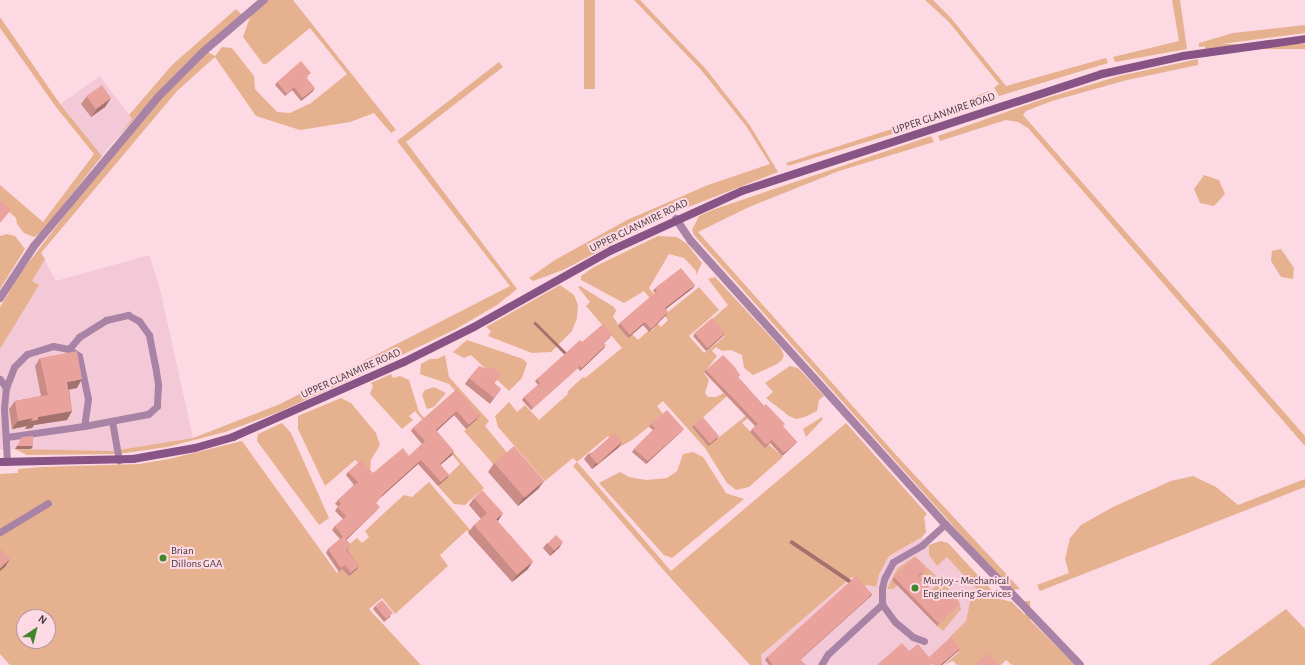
<!DOCTYPE html>
<style>
body{margin:0}
#map{position:relative;width:1305px;height:665px;overflow:hidden;background:#fdd9e4;font-family:"Alegreya Sans",sans-serif}
div>[style]{position:absolute}
.built>*{inset:0;background:#f4c9d7}
.green>*{inset:0;background:#e6b18f;transform-origin:0 0}
.lane>*{height:7px;margin:-3.5px;padding:0 3.5px;transform-origin:3.5px;border-radius:3.5px;background:#a883a5}
.street>*{height:8px;margin:-4px;padding:0 4px;transform-origin:4px;border-radius:4px;background:#a883a5}
.secondary>*{height:8px;margin:-4px;padding:0 4px;transform-origin:4px;border-radius:4px;background:#885385}
.wall>*{inset:0;background:#c98c86}
.shaded-wall>*{inset:0;background:#a4726d;transform-origin:0 0}
.building>*{inset:0;background:#eaa39c;transform-origin:0 0}
.dots>*{width:11px;height:11px;translate:-50% -50%;box-sizing:border-box;border:2px solid #fdd9e4;border-radius:50%}
span{translate:-50% -50%;white-space:nowrap;text-align:center;line-height:1.15;-webkit-text-stroke:4px #fdd9e4;paint-order:stroke}
.street-label{font-size:11px;color:#46383d}
.poi-label{font-size:11px;color:#46383d}
.left{translate:0 -50%;text-align:left}
.north{position:absolute;left:16px;top:609px;width:40px;height:40px;box-sizing:border-box;background:#fdd9e4;border:1px solid #b499a1;border-radius:50%;rotate:35deg;font-size:11px;font-weight:700;line-height:16px;text-align:center;color:#46383d}
.north::after{content:'';display:block;margin:auto;width:14px;height:18px;background:#41862b;clip-path:polygon(50% 0,100% 100%,50% 72%,0 100%)}
</style>
<div id="map">
<div class="built">
<div style="clip-path:polygon(100px 76px,132px 119px,102px 156px,60px 104px)"></div>
<div style="clip-path:polygon(40px 251px,56px 281px,149px 255px,159px 285px,193px 438px,112px 451px,0 449px,0 312px)"></div>
<div style="clip-path:polygon(924px 517px,926px 523px,922px 537px,926px 541px,929px 545px,941px 541px,948px 543px,1009px 609px,944px 665px,756px 665px,753px 662px)"></div>
</div>
<div class="green">
<div style="clip-path:polygon(269px 0,293px 0,396px 130px,391px 133px,374px 113px,350px 122px,300px 130px,256px 116px,215px 57px,177px 91px,41px 253px,45px 259px,32px 281px,39px 285px,0 349px,0 307px,22px 271px,82px 193px,170px 88px,208px 52px,215px 56px,222px 47px,232px 48px,254px 76px,255px 89px,277px 112px,290px 113px,311px 103px,347px 74px,310px 28px,266px 64px,263px 64px,243px 37px,250px 17px)"></div>
<div style="left:584px;top:0;width:11px;height:89px"></div>
<div style="clip-path:polygon(634px 0,640px 0,705px 68px,749px 124px,778px 172px,668px 215px,563px 270px,533px 281px,529px 278px,555px 260px,627px 220px,708px 185px,770px 164px,746px 126px,702px 71px)"></div>
<div style="clip-path:polygon(925px 0,933px 0,951px 18px,1006px 86px,1106px 58px,1108px 63px,999px 96px,994px 88px,999px 84px,949px 22px)"></div>
<div style="clip-path:polygon(1172px 0,1180px 0,1187px 49px,1115px 62px,1113px 57px,1179px 41px)"></div>
<div style="clip-path:polygon(236px 9px,242px 15px,183px 66px,115px 140px,132px 119px,129px 115px,172px 65px)"></div>
<div style="clip-path:polygon(0 17px,60px 104px,102px 156px,41px 233px,34px 237px,24px 233px,17px 224px,16px 218px,0 203px,0 185px,43px 222px,94px 154px,56px 107px,0 28px)"></div>
<div style="clip-path:polygon(1305px 25px,1305px 33px,1199px 47px,1199px 43px,1233px 33px)"></div>
<div style="left:1305px;top:44px;width:5px;height:100px;rotate:90deg"></div>
<div style="clip-path:polygon(1198px 59px,1198px 65px,1127px 80px,1052px 101px,1026px 111px,1023px 115px,1305px 436px,1305px 446px,1028px 128px,1018px 122px,1006px 120px,940px 141px,938px 136px,1043px 99px,1119px 76px)"></div>
<div style="clip-path:polygon(499px 62px,503px 67px,406px 142px,517px 289px,497px 305px,456px 329px,356px 377px,279px 412px,225px 432px,167px 447px,118px 454px,27px 455px,15px 449px,112px 451px,193px 438px,280px 404px,510px 286px,397px 141px)"></div>
<div style="clip-path:polygon(988px 91px,994px 98px,925px 124px,788px 166px,786px 163px,923px 119px)"></div>
<div style="clip-path:polygon(931px 136px,934px 142px,839px 171px,749px 207px,698px 232px,897px 456px,1020px 589px,1012px 590px,956px 529px,694px 235px,692px 230px,699px 216px,712px 210px)"></div>
<div style="clip-path:polygon(1204px 175px,1219px 180px,1225px 194px,1214px 206px,1200px 203px,1194px 189px)"></div>
<div style="clip-path:polygon(7px 234px,15px 236px,25px 249px,0 289px,0 236px)"></div>
<div style="clip-path:polygon(658px 236px,677px 237px,687px 244px,702px 263px,696px 275px,696px 271px,684px 258px,669px 254px,649px 288px,668px 312px,699px 287px,719px 310px,689px 336px,704px 353px,724px 337px,710px 321px,728px 305px,708px 279px,715px 277px,780px 347px,784px 355px,782px 360px,777px 364px,753px 375px,744px 368px,742px 355px,731px 350px,722px 351px,716px 347px,712px 351px,717px 356px,704px 373px,709px 380px,705px 393px,708px 397px,716px 397px,724px 393px,727px 396px,692px 427px,708px 446px,747px 415px,748px 418px,742px 423px,762px 444px,765px 441px,783px 457px,749px 487px,736px 490px,727px 483px,705px 448px,663px 401px,657px 406px,664px 415px,632px 440px,618px 448px,608px 436px,577px 462px,671px 571px,846px 423px,927px 514px,924px 517px,926px 532px,922px 537px,889px 556px,879px 574px,876px 587px,867px 585px,863px 589px,852px 577px,761px 655px,762px 665px,750px 665px,667px 574px,573px 466px,577px 462px,573px 458px,545px 481px,498px 427px,495px 416px,509px 402px,517px 412px,525px 405px,539px 420px,568px 394px,567px 392px,583px 377px,585px 378px,622px 348px,586px 306px,590px 302px,578px 287px,580px 286px,614px 307px,616px 311px,613px 317px,628px 338px,632px 334px,638px 340px,648px 331px,652px 331px,657px 323px,661px 327px,668px 320px,644px 291px,624px 303px,581px 280px,581px 276px,594px 267px)"></div>
<div style="clip-path:polygon(1281px 249px,1294px 268px,1293px 279px,1281px 277px,1271px 261px,1272px 251px)"></div>
<div style="clip-path:polygon(560px 285px,574px 295px,578px 305px,577px 318px,572px 331px,551px 352px,532px 353px,488px 336px,491px 331px,486px 327px)"></div>
<div style="clip-path:polygon(467px 340px,523px 359px,527px 363px,522px 378px,509px 391px,471px 355px,464px 358px,453px 352px)"></div>
<div style="clip-path:polygon(445px 355px,449px 377px,489px 421px,485px 426px,509px 455px,495px 466px,464px 431px,478px 418px,449px 384px,420px 374px,421px 364px,430px 359px,437px 359px)"></div>
<div style="clip-path:polygon(790px 366px,798px 368px,824px 396px,819px 400px,817px 411px,805px 417px,796px 419px,789px 416px,766px 398px,773px 392px,765px 383px)"></div>
<div style="clip-path:polygon(391px 374px,393px 378px,400px 376px,409px 380px,419px 412px,484px 488px,465px 505px,454px 504px,438px 486px,460px 464px,415px 411px,409px 416px,413px 420px,402px 429px,370px 394px,373px 386px,371px 383px)"></div>
<div style="clip-path:polygon(434px 387px,446px 393px,434px 407px,427px 409px,422px 395px,425px 390px)"></div>
<div style="clip-path:polygon(341px 398px,351px 403px,376px 433px,380px 445px,371px 460px,370px 472px,355px 460px,325px 486px,298px 429px,298px 416px)"></div>
<div style="clip-path:polygon(822px 417px,823px 419px,806px 437px,803px 429px)"></div>
<div style="clip-path:polygon(282px 423px,291px 433px,329px 518px,319px 525px,257px 441px,258px 434px)"></div>
<div style="clip-path:polygon(evenodd,242px 441px,337px 573px,342px 569px,349px 576px,343px 553px,347px 546px,357px 538px,362px 543px,369px 537px,365px 531px,396px 502px,404px 495px,412px 497px,429px 482px,478px 539px,476px 541px,467px 530px,440px 555px,448px 566px,395px 614px,382px 598px,369px 609px,421px 665px,10px 665px,0 654px,0 474px,18px 473px,18px 469px,42px 467px,139px 464px,169px 459px,242px 441px,24px 617px,48px 617px,48px 641px,24px 641px,24px 617px)"></div>
<div style="clip-path:polygon(693px 452px,703px 457px,726px 493px,744px 499px,672px 558px,664px 555px,599px 483px,620px 472px,629px 477px,646px 480px,667px 478px,677px 471px,683px 454px)"></div>
<div style="clip-path:polygon(1193px 476px,1216px 487px,1238px 505px,1305px 479px,1305px 487px,1040px 591px,1037px 585px,1069px 573px,1065px 559px,1070px 538px,1081px 525px,1113px 507px,1171px 481px)"></div>
<div style="clip-path:polygon(941px 541px,948px 543px,1000px 599px,1012px 602px,1075px 665px,1012px 665px,1006px 660px,1001px 665px,957px 665px,953px 661px,944px 665px,959px 652px,949px 638px,966px 621px,970px 602px,980px 593px,947px 557px,937px 566px,929px 555px,929px 545px)"></div>
<div style="clip-path:polygon(915px 556px,936px 576px,933px 582px,926px 589px,898px 585px,893px 589px,887px 589px,897px 569px)"></div>
<div style="clip-path:polygon(938px 583px,942px 583px,952px 592px,959px 601px,961px 609px,943px 631px,937px 626px,958px 606px,933px 608px,929px 593px)"></div>
<div style="left:1025px;top:601px;width:5px;height:88px"></div>
<div style="clip-path:polygon(1286px 609px,1305px 629px,1305px 665px,1209px 665px)"></div>
</div>
<div class="lane">
<div style="left:69px;top:349px;width:16px;rotate:-50deg"></div>
<div style="left:79px;top:337px;width:32px;rotate:-32deg"></div>
<div style="left:106px;top:320px;width:23px;rotate:-13deg"></div>
<div style="left:128px;top:315px;width:13px;rotate:29deg"></div>
<div style="left:139px;top:321px;width:17px;rotate:54deg"></div>
<div style="left:149px;top:335px;width:31px;rotate:79deg"></div>
<div style="left:155px;top:365px;width:20px;rotate:81deg"></div>
<div style="left:158px;top:385px;width:21px;rotate:93deg"></div>
<div style="left:157px;top:406px;width:12px;rotate:138deg"></div>
<div style="left:148px;top:414px;width:65px;rotate:169.4deg"></div>
<div style="left:0;top:379px;width:11px;rotate:56deg"></div>
<div style="left:112px;top:421px;width:40px;rotate:80deg"></div>
<div style="left:7px;top:462px;width:53px;rotate:-93.2deg"></div>
<div style="left:4px;top:409px;width:21px;rotate:-85deg"></div>
<div style="left:6px;top:388px;width:22px;rotate:-69deg"></div>
<div style="left:14px;top:367px;width:18px;rotate:-45deg"></div>
<div style="left:27px;top:354px;width:27px;rotate:-17deg"></div>
<div style="left:53px;top:346px;width:16px;rotate:11deg"></div>
<div style="left:69px;top:349px;width:12px;rotate:35deg"></div>
<div style="left:79px;top:356px;width:44px;rotate:78.2deg"></div>
<div style="left:88px;top:399px;width:27px;rotate:98deg"></div>
<div style="left:84px;top:426px;width:78px;rotate:171.9deg"></div>
<div style="left:0;top:532px;width:56px;rotate:-31.1deg"></div>
<div style="left:924px;top:641px;width:12px;rotate:-160deg"></div>
<div style="left:913px;top:637px;width:23px;rotate:-140deg"></div>
<div style="left:895px;top:622px;width:22px;rotate:-126deg"></div>
<div style="left:882px;top:604px;width:16px;rotate:-90deg"></div>
<div style="left:882px;top:588px;width:9px;rotate:-77deg"></div>
<div style="left:884px;top:579px;width:19px;rotate:-62deg"></div>
<div style="left:893px;top:562px;width:34px;rotate:-30deg"></div>
<div style="left:922px;top:545px;width:31px;rotate:-42deg"></div>
<div style="left:821px;top:665px;width:13px;rotate:-58deg"></div>
<div style="left:828px;top:654px;width:74px;rotate:-42.8deg"></div>
</div>
<div class="street">
<div style="left:676px;top:219px;width:27px;rotate:56deg"></div>
<div style="left:691px;top:241px;width:380px;rotate:48.1deg"></div>
<div style="left:945px;top:524px;width:195px;rotate:46.2deg"></div>
<div style="left:0;top:298px;width:62px;rotate:-56.8deg"></div>
<div style="left:34px;top:246px;width:194px;rotate:-50.2deg"></div>
<div style="left:158px;top:97px;width:65px;rotate:-45deg"></div>
<div style="left:204px;top:51px;width:79px;rotate:-40.4deg"></div>
</div>
<div class="secondary">
<div style="left:0;top:462px;width:133px;rotate:-1.3deg"></div>
<div style="left:133px;top:459px;width:63px;rotate:-10.1deg"></div>
<div style="left:195px;top:448px;width:40px;rotate:-16deg"></div>
<div style="left:233px;top:437px;width:187px;rotate:-23.7deg"></div>
<div style="left:404px;top:362px;width:78px;rotate:-26.6deg"></div>
<div style="left:474px;top:327px;width:158px;rotate:-29.2deg"></div>
<div style="left:612px;top:250px;width:143px;rotate:-24.4deg"></div>
<div style="left:742px;top:191px;width:379px;rotate:-18deg"></div>
<div style="left:1102px;top:74px;width:83px;rotate:-12.5deg"></div>
<div style="left:1183px;top:56px;width:123px;rotate:-7.9deg"></div>
</div>
<div class="wall">
<div style="clip-path:polygon(309px 76px,306px 78px,313px 91px,301px 101px,292px 90px,285px 96px,275px 85px,277px 82px)"></div>
<div style="clip-path:polygon(87px 96px,111px 98px,105px 107px,91px 117px,81px 104px)"></div>
<div style="clip-path:polygon(655px 288px,693px 288px,666px 309px,666px 315px,649px 332px,643px 325px,628px 338px,618px 326px,620px 323px,655px 293px,653px 291px)"></div>
<div style="clip-path:polygon(695px 333px,723px 336px,706px 351px,693px 336px)"></div>
<div style="clip-path:polygon(611px 337px,604px 343px,604px 348px,580px 371px,578px 368px,531px 410px,522px 400px,524px 397px,538px 385px,535px 381px,537px 379px,582px 342px)"></div>
<div style="clip-path:polygon(40px 358px,77px 388px,69px 389px,72px 411px,67px 420px,34px 425px,32px 428px,25px 429px,27px 426px,12px 429px,9px 409px,15px 401px,41px 396px,35px 366px)"></div>
<div style="clip-path:polygon(706px 370px,740px 375px,738px 377px,764px 406px,797px 442px,795px 444px,782px 456px,770px 443px,765px 448px,750px 432px,755px 426px,704px 372px)"></div>
<div style="clip-path:polygon(469px 378px,497px 380px,494px 383px,501px 389px,490px 404px,465px 384px)"></div>
<div style="clip-path:polygon(457px 389px,477px 419px,466px 429px,454px 415px,437px 431px,452px 455px,440px 465px,449px 475px,447px 478px,438px 486px,418px 464px,380px 498px,376px 503px,377px 510px,347px 539px,349px 549px,347px 550px,359px 566px,357px 569px,349px 576px,342px 569px,339px 572px,326px 553px,328px 549px,340px 539px,332px 530px,335px 526px,343px 519px,335px 511px,338px 506px,335px 504px,338px 500px,354px 485px,346px 475px,348px 472px,373px 473px,409px 456px,422px 444px,411px 431px,413px 428px)"></div>
<div style="clip-path:polygon(651px 424px,682px 431px,646px 464px,632px 452px,634px 449px,653px 430px,649px 427px)"></div>
<div style="clip-path:polygon(694px 425px,717px 439px,708px 446px,692px 427px)"></div>
<div style="clip-path:polygon(622px 442px,618px 448px,592px 469px,584px 459px,588px 454px)"></div>
<div style="clip-path:polygon(494px 463px,544px 481px,538px 489px,518px 506px,488px 472px)"></div>
<div style="clip-path:polygon(474px 498px,497px 521px,528px 569px,512px 582px,468px 533px,474px 525px,481px 519px,469px 505px)"></div>
<div style="clip-path:polygon(547px 543px,559px 548px,550px 556px,543px 548px)"></div>
<div style="clip-path:polygon(924px 571px,919px 577px,940px 599px,958px 606px,937px 626px,892px 580px,894px 577px)"></div>
<div style="clip-path:polygon(872px 594px,870px 597px,800px 660px,806px 665px,769px 665px,765px 660px,767px 657px)"></div>
<div style="clip-path:polygon(375px 606px,391px 616px,384px 622px,373px 609px)"></div>
</div>
<div class="shaded-wall">
<div style="clip-path:polygon(294px 87px,292px 90px,285px 96px)"></div>
<div style="clip-path:polygon(315px 88px,313px 91px,301px 101px,303px 98px)"></div>
<div style="clip-path:polygon(111px 98px,105px 107px,91px 117px,97px 109px)"></div>
<div style="clip-path:polygon(695px 285px,693px 288px,663px 311px,665px 308px)"></div>
<div style="clip-path:polygon(668px 312px,666px 315px,649px 332px,651px 329px)"></div>
<div style="clip-path:polygon(645px 322px,643px 325px,628px 338px,630px 335px)"></div>
<div style="clip-path:polygon(725px 333px,723px 336px,706px 351px,708px 348px)"></div>
<div style="clip-path:polygon(606px 345px,604px 348px,580px 371px,582px 368px)"></div>
<div style="left:580px;top:366px;width:3px;height:63px;rotate:135deg"></div>
<div style="clip-path:polygon(82px 379px,77px 388px,62px 391px,67px 382px)"></div>
<div style="clip-path:polygon(72px 411px,67px 420px,34px 425px,32px 428px,25px 429px,31px 421px,38px 417px)"></div>
<div style="clip-path:polygon(457px 411px,454px 415px,433px 434px,436px 430px)"></div>
<div style="clip-path:polygon(480px 415px,477px 419px,466px 429px,469px 425px)"></div>
<div style="clip-path:polygon(33px 418px,27px 426px,12px 429px,18px 421px)"></div>
<div style="clip-path:polygon(684px 429px,682px 431px,646px 464px,648px 461px)"></div>
<div style="clip-path:polygon(719px 436px,717px 439px,708px 446px,710px 443px)"></div>
<div style="clip-path:polygon(622px 442px,618px 448px,592px 469px,596px 463px)"></div>
<div style="clip-path:polygon(797px 442px,795px 444px,782px 456px,784px 453px)"></div>
<div style="clip-path:polygon(17px 446px,33px 446px,31px 449px,15px 449px)"></div>
<div style="clip-path:polygon(454px 451px,452px 455px,437px 468px,440px 464px)"></div>
<div style="clip-path:polygon(421px 460px,418px 464px,380px 498px,382px 495px)"></div>
<div style="clip-path:polygon(449px 475px,447px 478px,438px 486px,441px 482px)"></div>
<div style="clip-path:polygon(544px 481px,538px 489px,518px 506px,523px 498px)"></div>
<div style="clip-path:polygon(380px 507px,377px 510px,344px 542px,346px 539px)"></div>
<div style="clip-path:polygon(503px 513px,498px 521px,491px 527px,496px 519px)"></div>
<div style="clip-path:polygon(563px 542px,559px 548px,550px 556px,554px 550px)"></div>
<div style="clip-path:polygon(10px 559px,5px 567px,0 571px,0 568px)"></div>
<div style="clip-path:polygon(533px 561px,528px 569px,512px 582px,517px 575px)"></div>
<div style="clip-path:polygon(359px 566px,357px 569px,349px 576px,351px 573px)"></div>
<div style="left:872px;top:594px;width:4px;height:97px;rotate:124deg"></div>
<div style="clip-path:polygon(960px 648px,958px 651px,942px 665px,940px 665px)"></div>
</div>
<div class="building">
<div style="clip-path:polygon(301px 61px,311px 73px,306px 77px,315px 88px,303px 98px,294px 87px,287px 94px,277px 82px)"></div>
<div style="left:102px;top:85px;width:16px;height:19px;rotate:55deg"></div>
<div style="clip-path:polygon(0 200px,11px 210px,0 223px)"></div>
<div style="clip-path:polygon(681px 268px,695px 285px,665px 308px,668px 312px,651px 329px,645px 322px,630px 335px,620px 323px,657px 291px,655px 288px)"></div>
<div style="left:712px;top:318px;width:20px;height:23px;rotate:49deg"></div>
<div style="clip-path:polygon(603px 324px,613px 334px,604px 343px,606px 345px,582px 368px,580px 366px,533px 408px,524px 397px,540px 383px,537px 379px,580px 340px,582px 342px)"></div>
<div style="clip-path:polygon(77px 351px,82px 379px,67px 382px,72px 411px,38px 417px,38px 420px,31px 421px,33px 418px,18px 421px,15px 401px,48px 395px,40px 358px)"></div>
<div style="clip-path:polygon(723px 355px,734px 366px,740px 375px,738px 377px,764px 406px,766px 404px,785px 424px,783px 426px,797px 442px,784px 453px,772px 440px,766px 445px,752px 429px,758px 424px,706px 370px)"></div>
<div style="clip-path:polygon(479px 366px,487px 369px,490px 366px,501px 374px,494px 383px,501px 389px,494px 398px,469px 378px)"></div>
<div style="clip-path:polygon(457px 389px,480px 415px,469px 425px,457px 411px,436px 430px,454px 451px,440px 464px,449px 475px,441px 482px,421px 460px,382px 495px,376px 503px,380px 507px,346px 539px,351px 545px,346px 550px,359px 566px,351px 573px,345px 565px,341px 568px,328px 549px,343px 537px,335px 526px,346px 516px,337px 507px,341px 504px,338px 500px,358px 482px,348px 472px,361px 460px,373px 473px,403px 448px,409px 456px,425px 441px,413px 428px)"></div>
<div style="clip-path:polygon(667px 410px,684px 429px,648px 461px,634px 449px,655px 428px,651px 424px)"></div>
<div style="left:703px;top:417px;width:25px;height:12px;rotate:50deg"></div>
<div style="left:614px;top:433px;width:12px;height:33px;rotate:48deg"></div>
<div style="clip-path:polygon(33px 436px,33px 446px,17px 446px,22px 437px)"></div>
<div style="left:514px;top:446px;width:46px;height:26px;rotate:49deg"></div>
<div style="clip-path:polygon(482px 490px,503px 513px,496px 519px,533px 561px,517px 575px,474px 525px,487px 513px,474px 498px)"></div>
<div style="left:556px;top:535px;width:10px;height:12px;rotate:45deg"></div>
<div style="clip-path:polygon(0 548px,10px 559px,0 568px)"></div>
<div style="clip-path:polygon(915px 557px,926px 569px,918px 576px,940px 599px,948px 592px,960px 604px,939px 624px,894px 577px)"></div>
<div style="clip-path:polygon(856px 576px,872px 594px,800px 659px,806px 665px,773px 665px,767px 657px)"></div>
<div style="left:382px;top:600px;width:17px;height:9px;rotate:50deg"></div>
<div style="clip-path:polygon(951px 637px,960px 648px,940px 665px,934px 665px,932px 664px,931px 665px,877px 665px,902px 643px,909px 651px,918px 644px,929px 657px)"></div>
<div style="clip-path:polygon(987px 653px,1000px 665px,978px 665px,976px 664px)"></div>
</div>
<div class="dots">
<div style="left:163px;top:558px;background:#41862b"></div>
<div style="left:915px;top:588px;background:#41862b"></div>
</div>
<div class="street-label">
<span style="left:944px;top:114px;rotate:-19deg">UPPER GLANMIRE ROAD</span>
<span style="left:639px;top:226px;rotate:-26deg">UPPER GLANMIRE ROAD</span>
<span style="left:351px;top:374px;rotate:-24deg">UPPER GLANMIRE ROAD</span>
</div>
<div class="poi-label">
<span class="left" style="left:171px;top:558px">Brian<br>Dillons GAA</span>
<span class="left" style="left:923px;top:588px">Murjoy - Mechanical<br>Engineering Services</span>
</div>
<div class="north">N</div>
</div>
